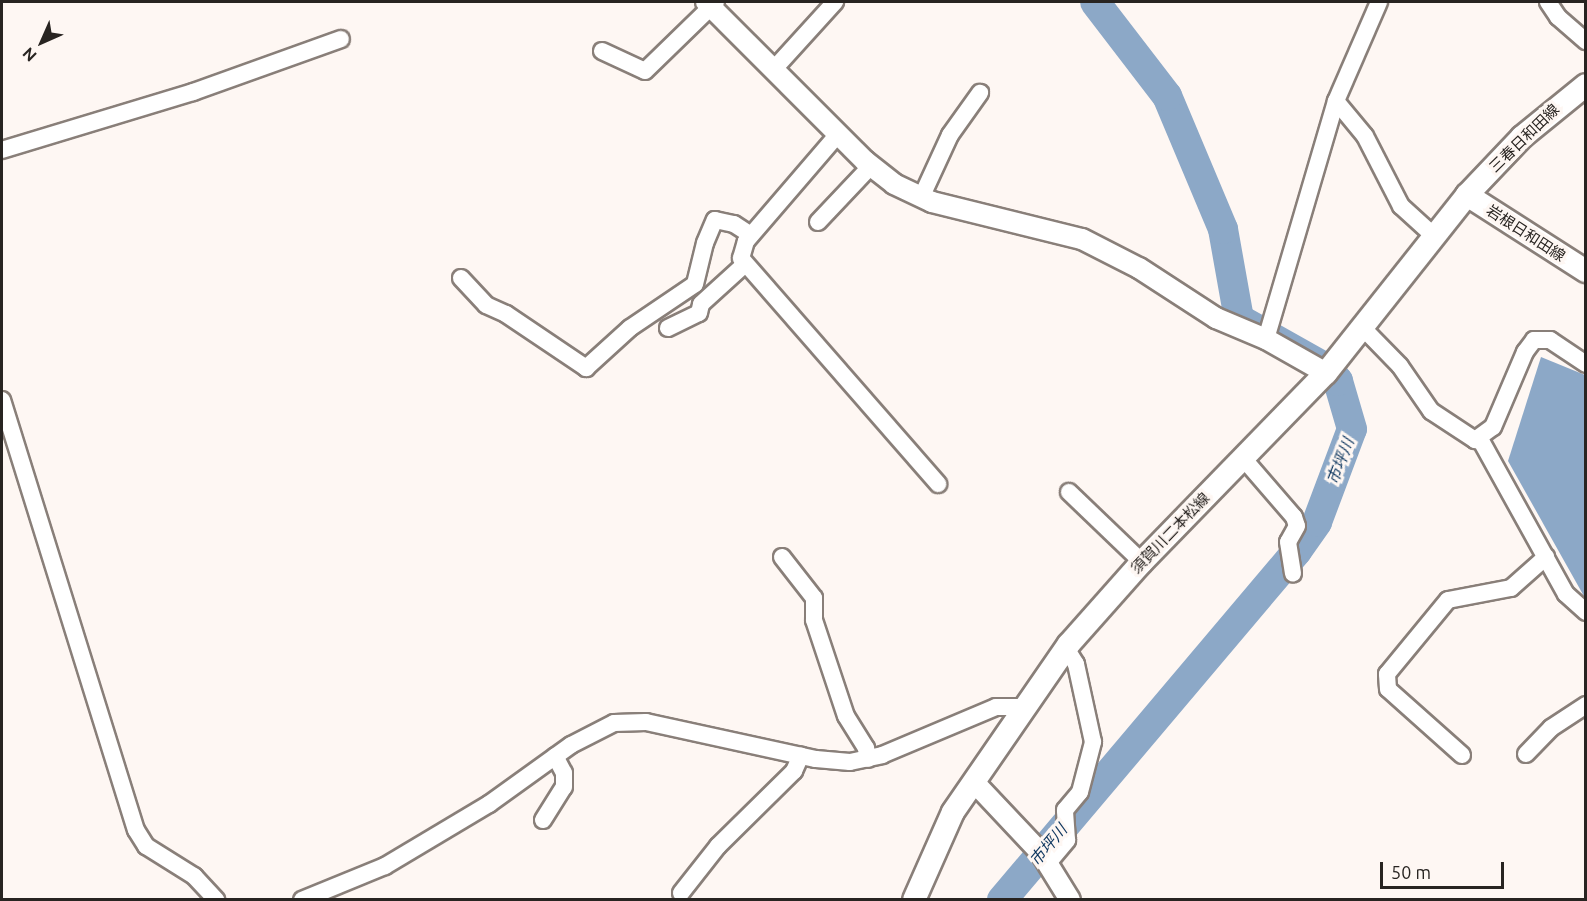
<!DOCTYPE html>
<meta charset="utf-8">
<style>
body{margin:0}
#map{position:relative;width:1587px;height:901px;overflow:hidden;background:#fef7f3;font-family:Ubuntu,"Noto Sans JP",sans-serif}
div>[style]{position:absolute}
.water>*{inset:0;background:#8ca8c7}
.river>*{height:30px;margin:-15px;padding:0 15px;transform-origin:15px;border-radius:15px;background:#8ca8c7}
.roads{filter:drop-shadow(2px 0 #897f79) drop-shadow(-2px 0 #897f79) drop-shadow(0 2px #897f79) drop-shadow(0 -2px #897f79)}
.minor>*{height:16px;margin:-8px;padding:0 8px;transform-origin:8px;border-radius:8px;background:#fff}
.tertiary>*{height:20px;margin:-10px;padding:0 10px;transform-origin:10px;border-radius:10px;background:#fff}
.secondary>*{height:22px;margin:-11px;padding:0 11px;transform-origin:11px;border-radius:11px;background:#fff}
span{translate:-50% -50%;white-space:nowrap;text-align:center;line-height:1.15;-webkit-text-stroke:6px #fef7f3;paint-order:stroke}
.street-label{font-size:15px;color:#282421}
.water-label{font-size:16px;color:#0c355e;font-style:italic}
.frame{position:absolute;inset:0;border:3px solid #282421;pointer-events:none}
.north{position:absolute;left:12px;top:12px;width:60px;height:60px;-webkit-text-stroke:4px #fef7f3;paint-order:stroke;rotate:225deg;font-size:16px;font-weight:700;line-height:24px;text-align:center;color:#282421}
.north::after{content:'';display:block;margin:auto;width:21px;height:27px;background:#282421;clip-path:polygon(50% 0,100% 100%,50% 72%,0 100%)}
.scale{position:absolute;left:1380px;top:862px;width:124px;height:27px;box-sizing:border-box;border:3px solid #282421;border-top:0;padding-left:8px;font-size:18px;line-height:21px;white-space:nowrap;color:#282421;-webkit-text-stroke:4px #fef7f3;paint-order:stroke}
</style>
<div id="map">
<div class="water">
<div style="clip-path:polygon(1541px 357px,1585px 375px,1585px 598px,1508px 461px)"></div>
</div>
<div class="river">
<div style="left:1002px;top:900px;width:457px;rotate:-49.8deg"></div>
<div style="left:1297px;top:551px;width:35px;rotate:-55deg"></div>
<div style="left:1317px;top:522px;width:99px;rotate:-69.4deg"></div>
<div style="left:1352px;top:429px;width:50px;rotate:-106.3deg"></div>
<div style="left:1338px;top:381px;width:16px;rotate:-130deg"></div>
<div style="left:1328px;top:369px;width:102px;rotate:-150.7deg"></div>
<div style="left:1239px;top:319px;width:91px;rotate:-100.1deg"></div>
<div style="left:1223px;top:229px;width:144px;rotate:-112.8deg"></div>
<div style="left:1167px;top:96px;width:118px;rotate:-127.5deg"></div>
</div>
<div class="roads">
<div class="minor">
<div style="left:1548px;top:2px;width:18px;rotate:56deg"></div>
<div style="left:1558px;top:17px;width:37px;rotate:41deg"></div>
<div style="left:602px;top:51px;width:47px;rotate:24.9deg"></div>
<div style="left:645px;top:71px;width:99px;rotate:-44.2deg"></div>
<div style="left:774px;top:69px;width:91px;rotate:-47.7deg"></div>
<div style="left:1336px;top:101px;width:45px;rotate:50.4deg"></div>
<div style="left:1365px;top:136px;width:79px;rotate:62.8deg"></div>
<div style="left:1401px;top:206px;width:45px;rotate:42.3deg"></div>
<div style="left:839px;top:133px;width:143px;rotate:130.7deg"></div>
<div style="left:746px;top:241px;width:18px;rotate:106deg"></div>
<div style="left:741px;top:258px;width:300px;rotate:48.9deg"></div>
<div style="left:2px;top:150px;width:200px;rotate:-16.9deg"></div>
<div style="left:193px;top:92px;width:157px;rotate:-19.7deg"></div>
<div style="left:921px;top:198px;width:69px;rotate:-65.3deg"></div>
<div style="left:950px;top:135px;width:52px;rotate:-54.5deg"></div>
<div style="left:818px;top:222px;width:77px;rotate:-46.6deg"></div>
<div style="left:461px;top:278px;width:37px;rotate:47deg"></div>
<div style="left:486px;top:305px;width:22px;rotate:24deg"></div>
<div style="left:506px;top:314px;width:97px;rotate:34deg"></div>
<div style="left:586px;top:368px;width:59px;rotate:-42.3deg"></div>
<div style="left:630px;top:328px;width:78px;rotate:-34.1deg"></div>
<div style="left:695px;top:284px;width:42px;rotate:-76.3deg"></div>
<div style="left:705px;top:243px;width:25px;rotate:-67deg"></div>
<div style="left:715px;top:220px;width:19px;rotate:12deg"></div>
<div style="left:734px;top:224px;width:20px;rotate:33deg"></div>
<div style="left:1362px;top:327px;width:54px;rotate:45.7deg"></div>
<div style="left:1400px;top:366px;width:55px;rotate:55.4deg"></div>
<div style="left:1431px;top:411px;width:53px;rotate:33.4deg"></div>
<div style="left:1475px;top:440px;width:22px;rotate:-36deg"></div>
<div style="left:1493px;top:427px;width:82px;rotate:-66.9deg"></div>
<div style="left:1525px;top:352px;width:15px;rotate:-53deg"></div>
<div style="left:1534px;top:340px;width:16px"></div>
<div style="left:1550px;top:340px;width:43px;rotate:33.7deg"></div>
<div style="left:668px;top:328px;width:34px;rotate:-26deg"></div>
<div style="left:699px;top:313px;width:9px;rotate:-77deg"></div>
<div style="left:701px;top:304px;width:58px;rotate:-42.2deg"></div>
<div style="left:1266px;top:339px;width:248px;rotate:-73.6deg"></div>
<div style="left:1336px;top:101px;width:108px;rotate:-66.5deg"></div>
<div style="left:2px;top:400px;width:450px;rotate:72.7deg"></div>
<div style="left:136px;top:830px;width:19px;rotate:58deg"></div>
<div style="left:146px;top:846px;width:57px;rotate:32deg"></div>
<div style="left:194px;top:876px;width:33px;rotate:47deg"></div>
<div style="left:1480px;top:439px;width:177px;rotate:61deg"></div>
<div style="left:1566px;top:594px;width:27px;rotate:42deg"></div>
<div style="left:1243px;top:458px;width:78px;rotate:49.2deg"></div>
<div style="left:1294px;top:517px;width:9px;rotate:72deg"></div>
<div style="left:1297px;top:526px;width:18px;rotate:119deg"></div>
<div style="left:1288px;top:542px;width:32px;rotate:81deg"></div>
<div style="left:1069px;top:492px;width:101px;rotate:43.8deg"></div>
<div style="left:782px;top:557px;width:52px;rotate:52deg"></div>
<div style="left:814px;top:598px;width:22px;rotate:90deg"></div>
<div style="left:814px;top:620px;width:101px;rotate:71.6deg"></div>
<div style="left:846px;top:716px;width:38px;rotate:58deg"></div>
<div style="left:866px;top:748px;width:11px;rotate:80deg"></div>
<div style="left:1526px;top:754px;width:36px;rotate:-46deg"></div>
<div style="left:1551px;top:728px;width:42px;rotate:-33.3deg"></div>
<div style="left:1462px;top:755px;width:99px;rotate:-138.3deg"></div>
<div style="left:1388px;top:689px;width:15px;rotate:-94deg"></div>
<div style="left:1387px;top:674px;width:96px;rotate:-50.5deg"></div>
<div style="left:1448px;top:600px;width:64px;rotate:-10.8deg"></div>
<div style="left:1511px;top:588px;width:47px;rotate:-41.5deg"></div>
<div style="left:543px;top:820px;width:39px;rotate:-58deg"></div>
<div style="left:564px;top:787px;width:14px;rotate:-90deg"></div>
<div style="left:564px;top:773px;width:19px;rotate:-118deg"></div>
<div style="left:1048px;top:863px;width:30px;rotate:-50deg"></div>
<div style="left:1067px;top:840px;width:30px;rotate:-94deg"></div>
<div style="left:1065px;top:810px;width:23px;rotate:-50deg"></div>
<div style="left:1080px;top:792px;width:52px;rotate:-75.4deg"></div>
<div style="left:1093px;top:742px;width:80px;rotate:-102.3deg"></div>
<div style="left:1076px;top:664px;width:19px;rotate:-122deg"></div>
<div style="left:681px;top:893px;width:60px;rotate:-51.8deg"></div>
<div style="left:718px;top:846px;width:107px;rotate:-44.6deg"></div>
<div style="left:794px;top:771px;width:17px;rotate:-66deg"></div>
<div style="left:302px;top:900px;width:90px;rotate:-22.3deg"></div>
<div style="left:385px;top:866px;width:121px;rotate:-30.8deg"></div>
<div style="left:489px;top:804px;width:101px;rotate:-35.7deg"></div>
<div style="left:571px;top:745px;width:48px;rotate:-27.1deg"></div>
<div style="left:614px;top:723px;width:32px;rotate:-2deg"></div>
<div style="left:646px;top:722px;width:174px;rotate:12.3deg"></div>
<div style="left:816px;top:759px;width:34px;rotate:5deg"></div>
<div style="left:850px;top:762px;width:33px;rotate:-12deg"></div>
<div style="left:882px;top:755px;width:124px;rotate:-22.8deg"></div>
<div style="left:996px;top:707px;width:29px"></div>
</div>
<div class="tertiary">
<div style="left:706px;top:2px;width:225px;rotate:45deg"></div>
<div style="left:865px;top:161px;width:37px;rotate:38deg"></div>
<div style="left:894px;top:184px;width:42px;rotate:25.3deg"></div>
<div style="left:932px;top:202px;width:154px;rotate:13.9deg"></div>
<div style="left:1082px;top:239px;width:64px;rotate:27deg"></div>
<div style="left:1139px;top:268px;width:92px;rotate:33deg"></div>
<div style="left:1216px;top:318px;width:54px;rotate:22.8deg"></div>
<div style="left:1266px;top:339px;width:69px;rotate:29.5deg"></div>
<div style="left:974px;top:782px;width:98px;rotate:46.7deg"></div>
<div style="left:1041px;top:853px;width:55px;rotate:58.3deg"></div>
</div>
<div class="secondary">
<div style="left:1467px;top:195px;width:141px;rotate:32.6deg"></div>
<div style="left:914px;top:900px;width:96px;rotate:-66.1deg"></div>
<div style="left:953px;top:812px;width:204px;rotate:-55.4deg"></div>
<div style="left:1069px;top:644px;width:108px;rotate:-48.4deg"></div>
<div style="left:1141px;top:563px;width:265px;rotate:-45.8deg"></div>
<div style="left:1326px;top:373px;width:227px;rotate:-51.6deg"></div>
<div style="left:1467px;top:195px;width:80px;rotate:-46.5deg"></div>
<div style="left:1522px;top:137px;width:82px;rotate:-39.1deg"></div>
</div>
</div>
<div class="street-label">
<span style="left:1524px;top:138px;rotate:-44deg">三春日和田線</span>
<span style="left:1526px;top:233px;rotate:33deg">岩根日和田線</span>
<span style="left:1170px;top:533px;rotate:-46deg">須賀川二本松線</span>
</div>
<div class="water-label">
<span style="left:1340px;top:461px;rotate:-69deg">市坪川</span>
<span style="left:1048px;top:845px;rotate:-50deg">市坪川</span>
</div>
<div class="frame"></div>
<div class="north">N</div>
<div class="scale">50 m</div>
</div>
